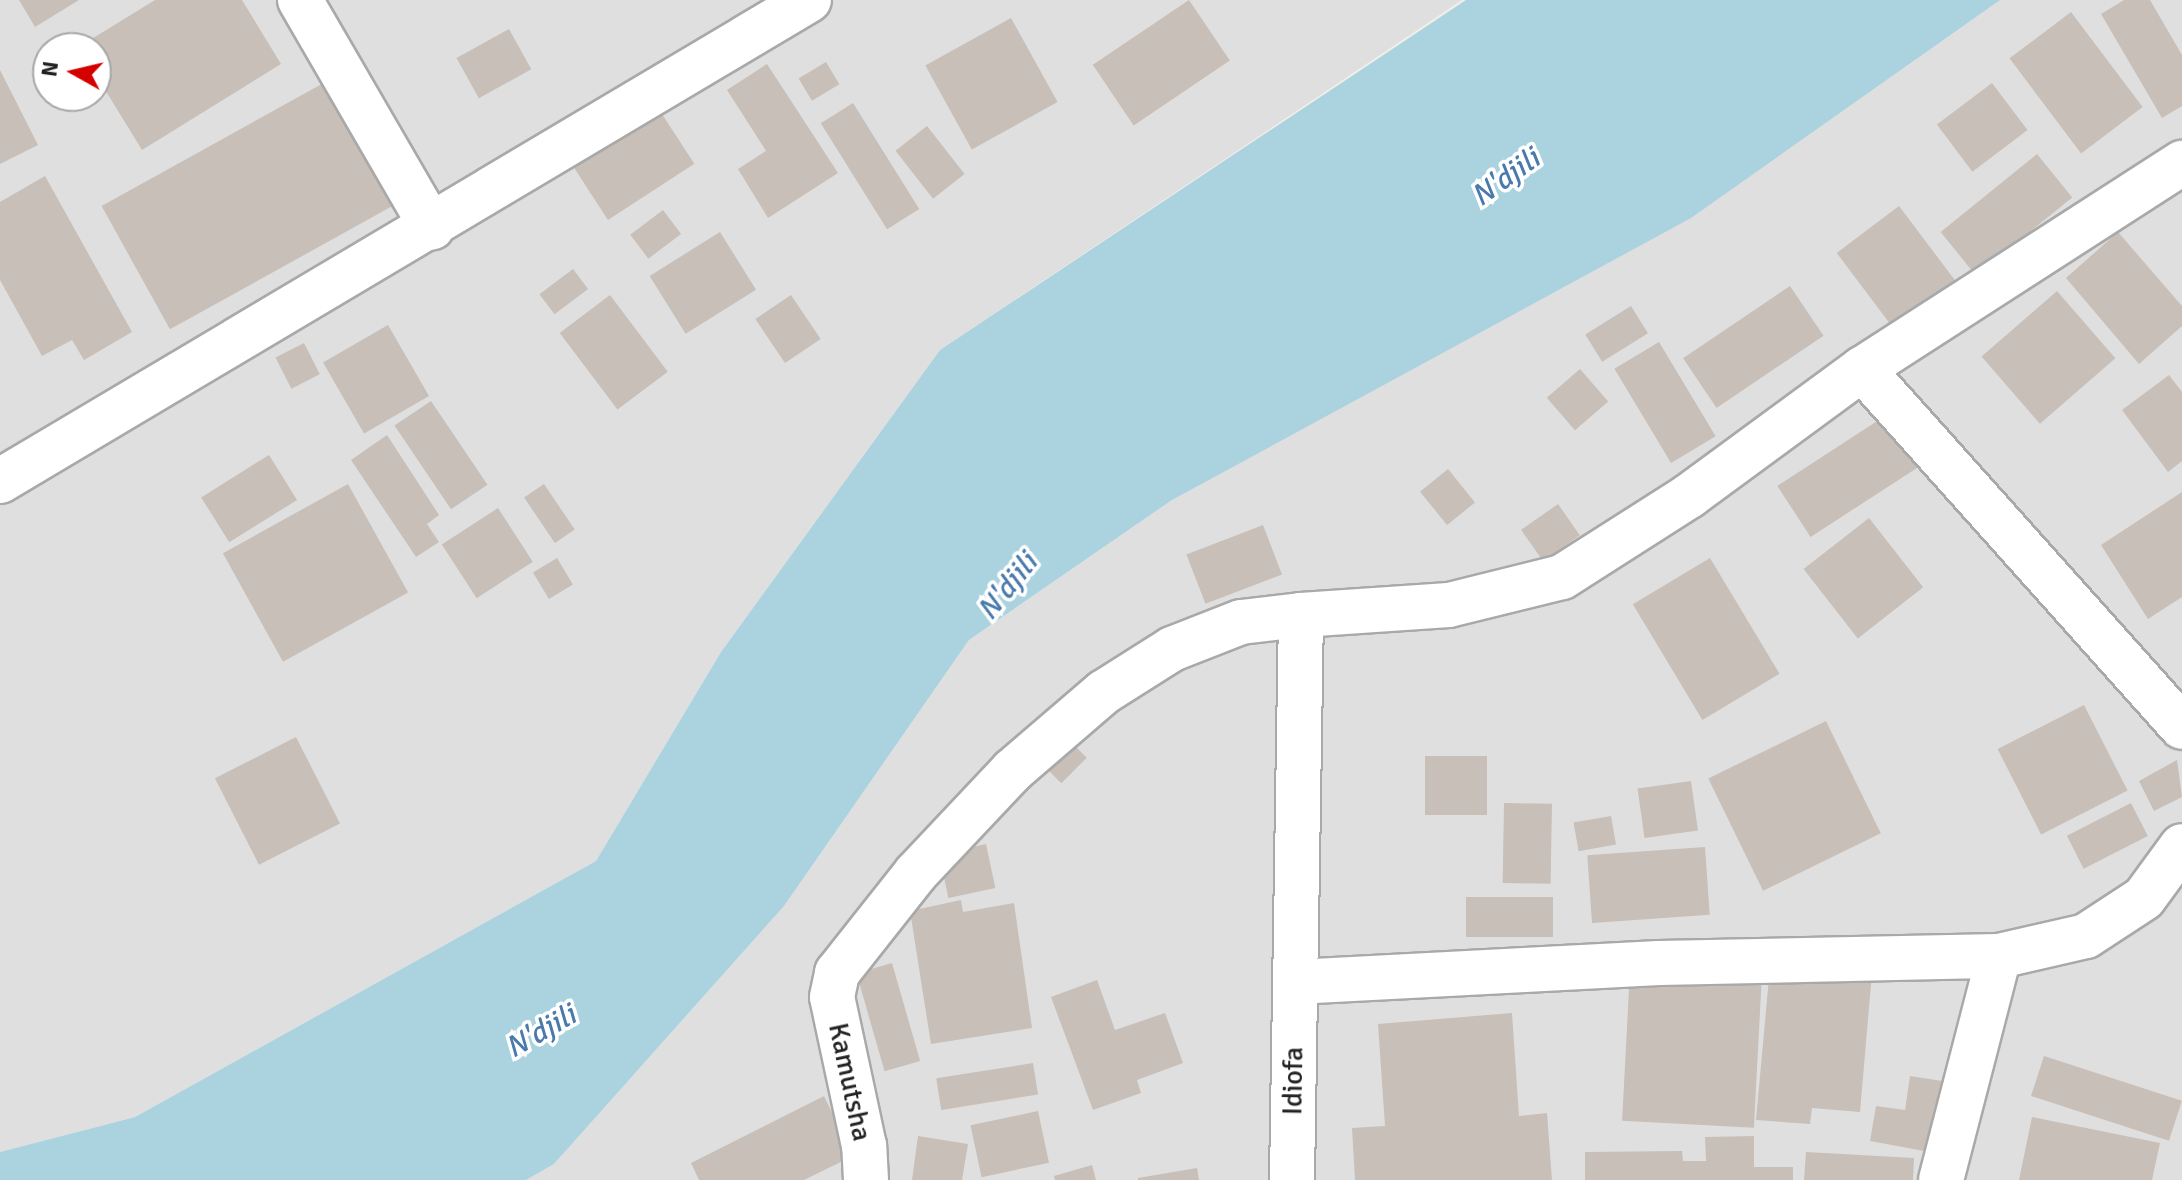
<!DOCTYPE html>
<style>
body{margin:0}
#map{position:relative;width:2182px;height:1180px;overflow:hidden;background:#f2efe9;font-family:Signika,sans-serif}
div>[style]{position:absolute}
.residential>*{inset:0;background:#e0dfdf}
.water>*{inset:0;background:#aad3df}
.building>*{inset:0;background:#c7bfb8;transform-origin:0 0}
.roads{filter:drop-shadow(2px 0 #a9a9a9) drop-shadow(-2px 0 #a9a9a9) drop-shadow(0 2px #a9a9a9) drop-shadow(0 -2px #a9a9a9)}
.street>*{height:44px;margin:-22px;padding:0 22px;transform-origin:22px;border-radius:22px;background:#fff}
span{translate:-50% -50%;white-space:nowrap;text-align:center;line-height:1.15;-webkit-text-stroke:7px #fff;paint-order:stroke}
.street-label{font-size:28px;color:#222}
.water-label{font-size:30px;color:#4a7aab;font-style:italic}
.north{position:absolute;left:32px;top:32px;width:80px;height:80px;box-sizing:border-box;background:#fff;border:2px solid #a7a7a7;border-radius:50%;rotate:278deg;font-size:22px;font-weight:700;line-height:32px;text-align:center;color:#222}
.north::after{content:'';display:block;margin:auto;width:28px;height:36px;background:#d40000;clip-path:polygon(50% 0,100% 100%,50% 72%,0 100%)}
</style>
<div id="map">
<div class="residential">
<div style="clip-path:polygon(evenodd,0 0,1462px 0,940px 350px,721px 652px,596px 861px,135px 1117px,0 1152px,0 0,48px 48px,96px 48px,96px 96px,48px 96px,48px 48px)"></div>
<div style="clip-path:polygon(1967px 0,2182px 0,2182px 1180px,526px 1180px,554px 1164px,784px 906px,969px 640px,1172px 500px)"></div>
</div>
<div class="water">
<div style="clip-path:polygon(1466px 0,2000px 0,1691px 218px,1172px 500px,969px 640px,784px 906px,554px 1164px,526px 1180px,0 1180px,0 1152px,135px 1117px,596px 861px,721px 652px,940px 350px)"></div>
</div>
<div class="building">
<div style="clip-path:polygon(19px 0,79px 0,35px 27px)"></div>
<div style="clip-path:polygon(155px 0,242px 0,281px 64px,142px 150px,96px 75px,96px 48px,77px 48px)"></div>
<div style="left:1189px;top:0;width:73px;height:116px;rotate:56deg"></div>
<div style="clip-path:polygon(2124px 0,2150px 0,2182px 55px,2182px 106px,2162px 118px,2101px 14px)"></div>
<div style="left:2071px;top:12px;width:119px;height:77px;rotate:53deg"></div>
<div style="left:1011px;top:18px;width:96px;height:98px;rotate:61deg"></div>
<div style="left:509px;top:29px;width:46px;height:60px;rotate:61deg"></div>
<div style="left:826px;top:62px;width:26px;height:32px;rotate:59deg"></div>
<div style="clip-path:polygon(767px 64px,838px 173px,768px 218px,738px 169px,766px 151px,727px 90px)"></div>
<div style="clip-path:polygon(0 70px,38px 145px,0 164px)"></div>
<div style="left:329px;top:80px;width:141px;height:260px;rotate:61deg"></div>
<div style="left:1992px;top:83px;width:59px;height:69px;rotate:53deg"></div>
<div style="left:853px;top:103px;width:125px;height:38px;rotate:58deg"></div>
<div style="left:660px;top:111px;width:63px;height:103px;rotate:57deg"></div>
<div style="left:927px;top:126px;width:61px;height:40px;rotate:52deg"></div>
<div style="left:2037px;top:154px;width:56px;height:124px;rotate:51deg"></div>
<div style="clip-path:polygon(45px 176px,132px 332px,84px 360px,72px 340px,42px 356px,0 280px,0 202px)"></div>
<div style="left:1899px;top:206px;width:107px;height:78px;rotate:53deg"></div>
<div style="left:663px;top:210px;width:30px;height:41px;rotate:53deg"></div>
<div style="left:720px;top:232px;width:68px;height:83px;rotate:58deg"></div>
<div style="clip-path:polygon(2118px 232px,2182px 306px,2182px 326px,2139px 364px,2066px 278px)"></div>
<div style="left:573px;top:269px;width:25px;height:42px;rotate:53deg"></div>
<div style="left:1790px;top:286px;width:60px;height:129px;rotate:56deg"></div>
<div style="left:2057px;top:291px;width:89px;height:100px;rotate:49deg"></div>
<div style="left:610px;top:295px;width:96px;height:63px;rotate:53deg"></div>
<div style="left:791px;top:295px;width:53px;height:43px;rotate:56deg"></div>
<div style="left:1631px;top:306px;width:32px;height:54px;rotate:58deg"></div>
<div style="left:388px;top:325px;width:82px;height:75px;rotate:60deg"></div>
<div style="left:1659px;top:342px;width:110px;height:52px;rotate:59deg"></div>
<div style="left:304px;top:343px;width:35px;height:32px;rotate:63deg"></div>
<div style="left:1580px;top:369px;width:43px;height:44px;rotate:49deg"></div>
<div style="clip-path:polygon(2169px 375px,2182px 392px,2182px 461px,2168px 472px,2122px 410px)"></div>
<div style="left:431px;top:401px;width:101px;height:44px;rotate:56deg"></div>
<div style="left:1888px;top:414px;width:61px;height:132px;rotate:57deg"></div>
<div style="clip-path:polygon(387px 435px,439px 515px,427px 524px,439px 542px,416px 557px,351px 460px)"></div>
<div style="left:269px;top:455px;width:53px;height:80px;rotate:58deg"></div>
<div style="left:1448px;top:469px;width:43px;height:36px;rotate:51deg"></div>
<div style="left:348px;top:484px;width:124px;height:143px;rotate:61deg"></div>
<div style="left:544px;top:484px;width:55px;height:24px;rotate:56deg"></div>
<div style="clip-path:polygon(2182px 492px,2182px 597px,2148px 619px,2101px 545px)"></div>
<div style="left:1558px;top:504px;width:38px;height:45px;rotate:55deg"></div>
<div style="left:498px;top:508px;width:64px;height:67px;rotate:57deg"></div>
<div style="left:1869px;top:518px;width:88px;height:83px;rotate:52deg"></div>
<div style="left:1263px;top:525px;width:53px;height:82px;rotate:69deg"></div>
<div style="left:557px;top:558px;width:31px;height:28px;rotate:59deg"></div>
<div style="left:1710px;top:558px;width:135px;height:90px;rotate:59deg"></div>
<div style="left:2084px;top:705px;width:96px;height:97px;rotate:63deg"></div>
<div style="left:1826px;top:721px;width:125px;height:131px;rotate:64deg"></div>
<div style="left:296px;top:737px;width:97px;height:91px;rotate:63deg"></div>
<div style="left:1074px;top:745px;width:18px;height:36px;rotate:45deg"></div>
<div style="left:1425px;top:756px;width:62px;height:59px"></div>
<div style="clip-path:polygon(2177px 760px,2182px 797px,2154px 811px,2139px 781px)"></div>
<div style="left:1691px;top:781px;width:50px;height:54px;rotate:82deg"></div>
<div style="left:1504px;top:803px;width:48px;height:80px;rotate:1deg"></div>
<div style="left:2131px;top:803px;width:37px;height:72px;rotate:63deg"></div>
<div style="left:1611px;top:816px;width:29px;height:38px;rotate:80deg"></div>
<div style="left:986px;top:844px;width:45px;height:48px;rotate:78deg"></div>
<div style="left:1705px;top:847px;width:68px;height:118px;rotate:86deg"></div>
<div style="left:1466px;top:897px;width:87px;height:40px"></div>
<div style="clip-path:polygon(961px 900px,963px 912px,1014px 903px,1032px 1028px,931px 1044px,910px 911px)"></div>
<div style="left:892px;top:963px;width:102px;height:37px;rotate:74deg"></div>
<div style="clip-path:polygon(1770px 967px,1872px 973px,1860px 1112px,1812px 1108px,1810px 1124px,1756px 1120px)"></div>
<div style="left:1630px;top:970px;width:132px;height:151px;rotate:3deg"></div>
<div style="clip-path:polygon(1097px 980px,1115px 1030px,1165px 1013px,1183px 1063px,1137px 1080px,1141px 1093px,1093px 1110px,1051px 997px)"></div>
<div style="clip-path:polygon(1512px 1013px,1519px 1116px,1547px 1113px,1552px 1180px,1355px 1180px,1352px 1128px,1385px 1126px,1378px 1024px)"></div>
<div style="left:2044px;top:1056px;width:145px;height:42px;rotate:18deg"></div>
<div style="left:1033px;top:1063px;width:32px;height:98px;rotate:81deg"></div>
<div style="clip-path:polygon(1910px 1076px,1955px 1083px,1940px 1154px,1870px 1141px,1876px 1106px,1905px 1110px)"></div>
<div style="clip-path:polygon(824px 1096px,853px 1156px,804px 1180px,699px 1180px,691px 1163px)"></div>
<div style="left:1038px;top:1111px;width:53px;height:69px;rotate:78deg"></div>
<div style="clip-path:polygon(2032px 1117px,2160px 1143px,2152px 1180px,2019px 1180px)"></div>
<div style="clip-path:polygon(918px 1136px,968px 1144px,962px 1180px,912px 1180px)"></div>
<div style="clip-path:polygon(1754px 1136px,1754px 1167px,1793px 1167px,1793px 1180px,1585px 1180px,1585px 1152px,1682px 1151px,1683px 1161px,1706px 1161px,1705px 1137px)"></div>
<div style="clip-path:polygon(1806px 1152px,1914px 1158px,1913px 1180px,1804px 1180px)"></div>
<div style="clip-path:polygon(1092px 1165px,1096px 1180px,1055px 1180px,1054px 1176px)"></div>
<div style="clip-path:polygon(1197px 1168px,1199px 1180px,1138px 1180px,1138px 1178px)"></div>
</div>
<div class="roads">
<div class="street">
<div style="left:300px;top:0;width:263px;rotate:59.9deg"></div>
<div style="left:1862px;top:369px;width:480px;rotate:48.2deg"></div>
<div style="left:0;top:481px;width:941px;rotate:-30.73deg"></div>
<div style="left:1295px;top:982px;width:364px;rotate:-3deg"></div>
<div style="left:1659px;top:963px;width:340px;rotate:-1.2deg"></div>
<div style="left:1999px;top:956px;width:89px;rotate:-12.9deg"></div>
<div style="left:2086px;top:936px;width:69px;rotate:-33.2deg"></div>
<div style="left:2144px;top:898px;width:64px;rotate:-53.8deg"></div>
<div style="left:866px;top:1180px;width:34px;rotate:-93deg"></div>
<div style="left:864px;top:1146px;width:152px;rotate:-102.1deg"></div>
<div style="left:832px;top:997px;width:25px;rotate:-78deg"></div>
<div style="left:837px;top:973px;width:127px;rotate:-51.7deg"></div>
<div style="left:916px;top:873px;width:140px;rotate:-46.7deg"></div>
<div style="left:1012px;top:771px;width:121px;rotate:-40.7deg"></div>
<div style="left:1104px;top:692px;width:80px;rotate:-32.3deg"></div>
<div style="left:1172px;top:649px;width:74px;rotate:-21.4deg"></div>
<div style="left:1241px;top:622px;width:60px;rotate:-6.7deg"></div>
<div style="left:1292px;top:1180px;width:565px;rotate:-89.09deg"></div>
<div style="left:1301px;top:615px;width:148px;rotate:-3.9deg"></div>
<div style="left:1449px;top:605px;width:116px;rotate:-13.9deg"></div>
<div style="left:1562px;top:577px;width:151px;rotate:-32.5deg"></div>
<div style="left:1689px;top:496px;width:215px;rotate:-36.3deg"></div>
<div style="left:1862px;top:369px;width:381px;rotate:-32.8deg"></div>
<div style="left:1941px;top:1180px;width:231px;rotate:-75.5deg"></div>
</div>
</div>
<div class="street-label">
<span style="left:1293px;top:1081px;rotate:-89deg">Idiofa</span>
<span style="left:850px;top:1082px;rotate:78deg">Kamutsha</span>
</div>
<div class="water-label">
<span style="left:1506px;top:178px;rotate:-36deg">N'djili</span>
<span style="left:1008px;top:587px;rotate:-51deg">N'djili</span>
<span style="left:541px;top:1032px;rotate:-30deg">N'djili</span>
</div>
<div class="north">N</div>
</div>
